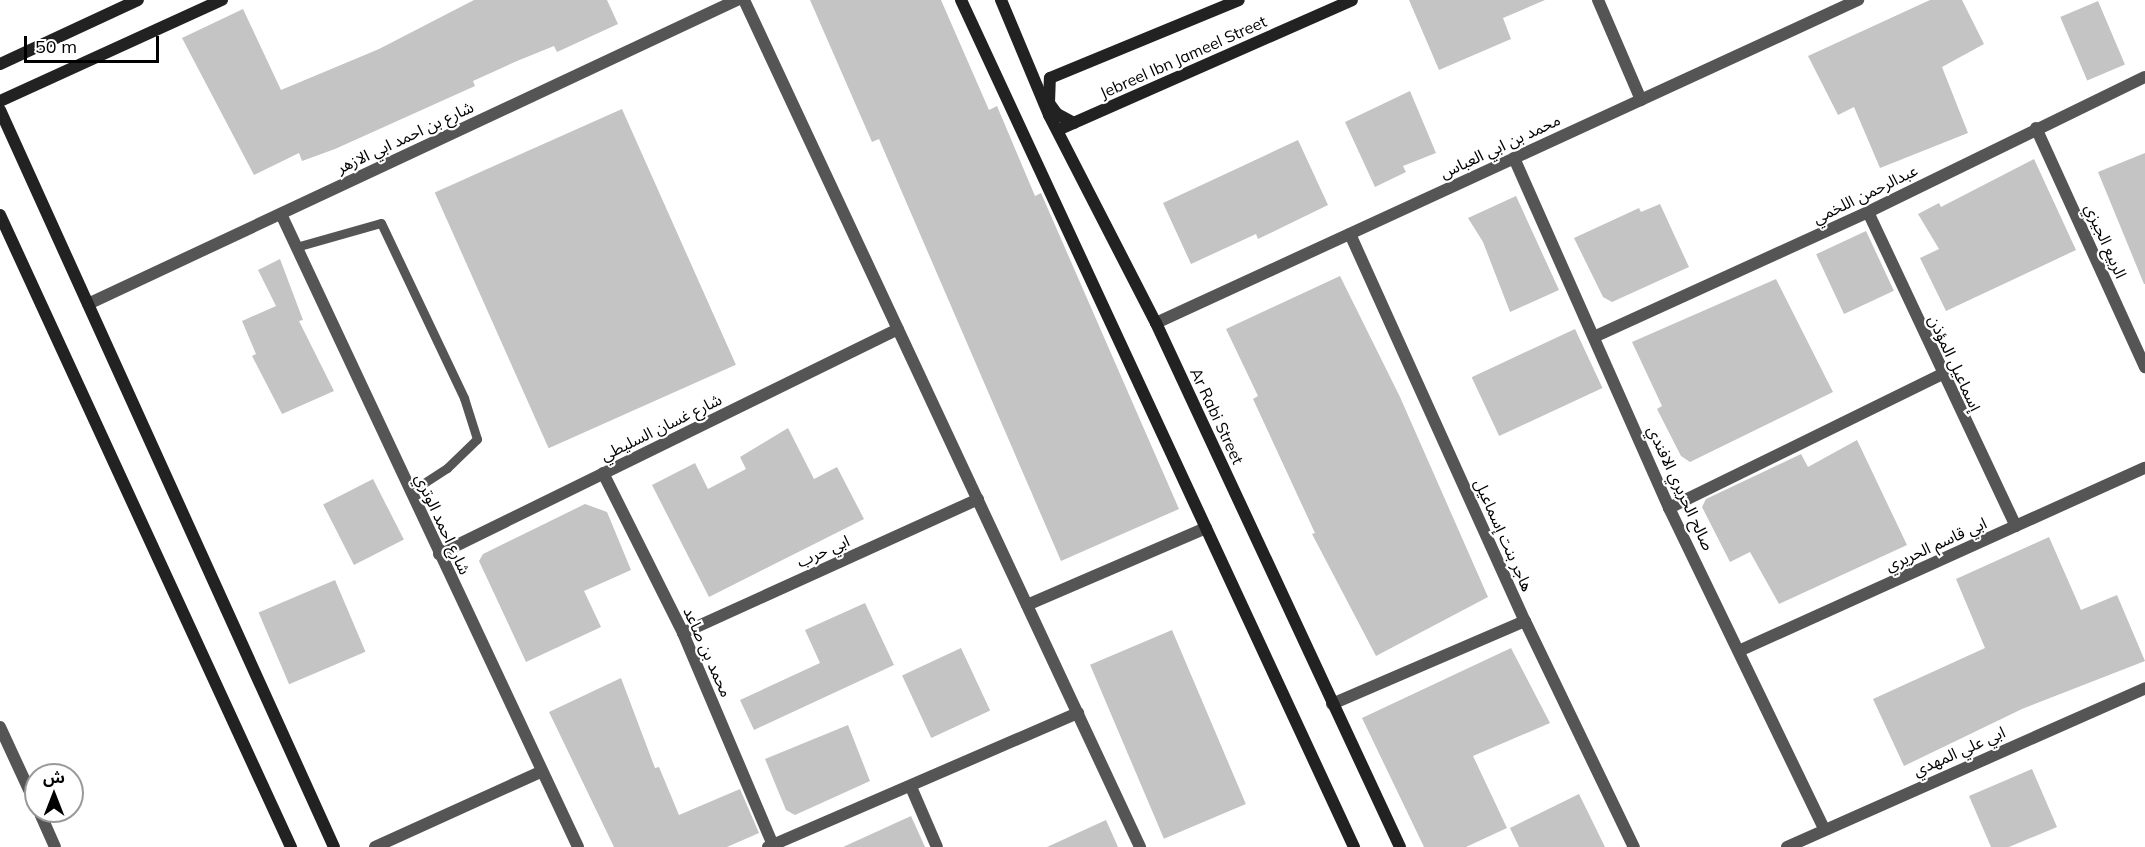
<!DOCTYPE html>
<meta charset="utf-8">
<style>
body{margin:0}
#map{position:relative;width:2145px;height:847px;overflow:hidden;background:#fff;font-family:Mulish,"Noto Sans Arabic",sans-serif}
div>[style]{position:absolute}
.building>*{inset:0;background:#c4c4c4;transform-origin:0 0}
.lane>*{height:9px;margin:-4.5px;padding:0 4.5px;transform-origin:4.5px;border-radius:4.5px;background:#555}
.street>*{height:12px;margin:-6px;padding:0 6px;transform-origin:6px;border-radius:6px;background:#555}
.secondary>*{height:12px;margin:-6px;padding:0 6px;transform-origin:6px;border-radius:6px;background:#222}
span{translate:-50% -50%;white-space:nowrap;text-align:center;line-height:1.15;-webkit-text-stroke:4.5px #fff;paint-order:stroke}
.street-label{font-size:16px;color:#000}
.north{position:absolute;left:24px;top:763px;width:60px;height:60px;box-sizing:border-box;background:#fff;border:2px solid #999;border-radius:50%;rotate:0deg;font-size:16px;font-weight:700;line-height:24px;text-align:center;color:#000}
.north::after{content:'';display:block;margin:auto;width:21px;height:27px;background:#000;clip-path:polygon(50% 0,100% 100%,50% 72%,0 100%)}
.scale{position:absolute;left:24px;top:36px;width:135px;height:27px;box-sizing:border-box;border:3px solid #000;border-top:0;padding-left:8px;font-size:18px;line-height:21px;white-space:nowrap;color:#000;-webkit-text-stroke:4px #fff;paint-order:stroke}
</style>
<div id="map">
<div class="building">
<div style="clip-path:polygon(474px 0,607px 0,618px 24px,557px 52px,554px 46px,517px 61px,473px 81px,475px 86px,335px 149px,302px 161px,299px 153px,254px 175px,182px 38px,243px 9px,281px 90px,379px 49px)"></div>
<div style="clip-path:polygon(810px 0,941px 0,989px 110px,997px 106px,1035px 196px,1041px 193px,1179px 509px,1061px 561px,879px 139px,872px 142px)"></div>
<div style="clip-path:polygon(1409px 0,1545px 0,1503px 18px,1511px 39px,1439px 70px)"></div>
<div style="clip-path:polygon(1930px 0,1962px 0,1984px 44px,1942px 67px,1968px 133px,1880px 168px,1854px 107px,1838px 115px,1808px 56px)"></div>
<div style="left:2098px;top:1px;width:69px;height:41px;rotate:67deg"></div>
<div style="clip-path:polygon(1410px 91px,1436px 153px,1403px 166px,1406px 172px,1375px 187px,1345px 122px)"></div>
<div style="left:622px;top:109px;width:280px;height:205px;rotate:66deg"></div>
<div style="clip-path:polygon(1298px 140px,1328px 205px,1258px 239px,1256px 234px,1191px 264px,1163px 203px)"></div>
<div style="clip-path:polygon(2145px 153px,2145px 284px,2144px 284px,2098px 172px)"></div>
<div style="clip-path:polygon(2034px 159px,2076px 250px,1946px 311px,1920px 258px,1939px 249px,1918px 214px,1939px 203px,1941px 207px)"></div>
<div style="clip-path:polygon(1516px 196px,1559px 290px,1510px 312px,1483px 242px,1468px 218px)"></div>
<div style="clip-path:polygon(1660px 204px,1689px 267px,1612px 302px,1603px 297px,1574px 238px,1639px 208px,1641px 212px)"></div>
<div style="left:1866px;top:231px;width:66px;height:55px;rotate:65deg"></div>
<div style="clip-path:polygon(280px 259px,303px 320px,299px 321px,334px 391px,282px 414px,252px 356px,256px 354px,242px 321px,276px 306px,258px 270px)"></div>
<div style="clip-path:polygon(1340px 276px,1400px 397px,1488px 597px,1376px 656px,1312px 534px,1315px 533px,1253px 399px,1258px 396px,1226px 329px)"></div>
<div style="clip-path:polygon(1776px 279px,1833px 392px,1690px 462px,1681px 456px,1657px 409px,1662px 406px,1632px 342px)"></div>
<div style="left:1575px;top:329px;width:65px;height:114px;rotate:65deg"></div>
<div style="clip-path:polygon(788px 428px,814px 479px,837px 467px,864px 519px,709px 597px,652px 485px,695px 463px,708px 489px,746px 469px,740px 457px)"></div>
<div style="clip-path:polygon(1857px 440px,1907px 545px,1779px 604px,1750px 552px,1730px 562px,1702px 507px,1706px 499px,1801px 454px,1808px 467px)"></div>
<div style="left:373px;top:479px;width:68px;height:56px;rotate:63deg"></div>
<div style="clip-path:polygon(585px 504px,607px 512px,631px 570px,584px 591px,601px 627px,526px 662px,479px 561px,483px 554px)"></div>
<div style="clip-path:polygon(2049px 537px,2081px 610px,2117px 595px,2145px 661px,2022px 709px,1904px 766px,1873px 699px,1985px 648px,1956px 579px)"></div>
<div style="left:335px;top:580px;width:78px;height:83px;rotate:67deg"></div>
<div style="clip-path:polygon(865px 603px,894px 665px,754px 730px,740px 700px,820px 663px,805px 630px)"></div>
<div style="left:1172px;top:630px;width:189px;height:89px;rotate:67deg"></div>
<div style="left:961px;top:648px;width:69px;height:65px;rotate:65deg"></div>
<div style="clip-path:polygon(1511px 648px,1550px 723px,1473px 756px,1507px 828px,1466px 847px,1424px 847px,1362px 718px)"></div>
<div style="clip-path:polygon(621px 678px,655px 768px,659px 767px,679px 815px,740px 789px,759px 833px,727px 847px,614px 847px,549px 712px)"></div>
<div style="clip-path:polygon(848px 725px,870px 781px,795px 815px,786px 810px,765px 759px)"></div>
<div style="clip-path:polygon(2032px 769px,2057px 827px,2009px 847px,1991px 847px,1969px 796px)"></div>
<div style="clip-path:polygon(1579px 794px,1605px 847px,1519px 847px,1510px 828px)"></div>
<div style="clip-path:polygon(911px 816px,925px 847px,843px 847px)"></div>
<div style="clip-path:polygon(1106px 820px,1118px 847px,1047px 847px)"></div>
</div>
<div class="lane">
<div style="left:296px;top:247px;width:88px;rotate:-15.8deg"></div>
<div style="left:381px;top:223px;width:194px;rotate:64.6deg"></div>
<div style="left:464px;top:398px;width:43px;rotate:72.4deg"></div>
<div style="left:477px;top:439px;width:42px;rotate:136deg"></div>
<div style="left:447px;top:468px;width:44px;rotate:147deg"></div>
</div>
<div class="street">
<div style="left:744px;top:0;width:935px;rotate:64.94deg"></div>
<div style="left:1598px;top:0;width:109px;rotate:66.7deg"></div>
<div style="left:2036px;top:128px;width:263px;rotate:65.5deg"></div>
<div style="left:1514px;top:158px;width:383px;rotate:66.1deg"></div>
<div style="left:1669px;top:508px;width:356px;rotate:64.2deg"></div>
<div style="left:1868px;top:212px;width:347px;rotate:64.8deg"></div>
<div style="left:281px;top:214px;width:699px;rotate:64.86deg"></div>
<div style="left:1350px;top:234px;width:425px;rotate:65.7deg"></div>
<div style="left:1525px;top:621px;width:251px;rotate:64.3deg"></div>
<div style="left:88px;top:304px;width:717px;rotate:-25.1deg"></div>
<div style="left:1156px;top:323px;width:773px;rotate:-24.71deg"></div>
<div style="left:1596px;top:336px;width:299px;rotate:-24.5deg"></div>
<div style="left:1868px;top:212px;width:308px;rotate:-26deg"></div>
<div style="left:603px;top:473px;width:179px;rotate:63.4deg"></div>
<div style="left:683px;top:633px;width:233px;rotate:67deg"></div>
<div style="left:1669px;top:508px;width:303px;rotate:-26.1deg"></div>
<div style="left:439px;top:554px;width:511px;rotate:-26.11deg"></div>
<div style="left:1027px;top:605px;width:195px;rotate:-23.3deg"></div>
<div style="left:683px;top:633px;width:324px;rotate:-24.4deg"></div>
<div style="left:1741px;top:650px;width:443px;rotate:-24.3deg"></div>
<div style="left:1332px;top:704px;width:210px;rotate:-23.3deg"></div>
<div style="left:0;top:727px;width:86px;rotate:65.2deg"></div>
<div style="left:911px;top:787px;width:65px;rotate:66.6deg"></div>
<div style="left:39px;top:811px;width:39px;rotate:66deg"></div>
<div style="left:375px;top:847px;width:181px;rotate:-24.4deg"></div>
<div style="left:768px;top:847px;width:338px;rotate:-23.4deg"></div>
<div style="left:1787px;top:847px;width:392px;rotate:-23.9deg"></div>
</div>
<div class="secondary">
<div style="left:961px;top:0;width:934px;rotate:65.11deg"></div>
<div style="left:1001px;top:0;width:125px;rotate:67.3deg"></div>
<div style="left:1049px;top:115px;width:234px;rotate:62.8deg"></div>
<div style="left:1156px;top:323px;width:578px;rotate:65.03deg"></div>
<div style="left:0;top:64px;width:152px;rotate:-24.9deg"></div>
<div style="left:0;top:101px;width:244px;rotate:-24.5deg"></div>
<div style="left:0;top:110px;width:809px;rotate:65.62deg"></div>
<div style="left:1074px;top:123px;width:19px;rotate:-152deg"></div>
<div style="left:1057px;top:114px;width:14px;rotate:-126deg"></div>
<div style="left:1049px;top:103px;width:25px;rotate:-88deg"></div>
<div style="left:1050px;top:78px;width:204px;rotate:-22.4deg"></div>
<div style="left:1060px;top:129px;width:319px;rotate:-23.8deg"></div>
<div style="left:0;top:215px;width:696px;rotate:65.28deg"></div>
</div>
<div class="street-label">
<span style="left:1183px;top:57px;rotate:-24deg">Jebreel Ibn Jameel Street</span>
<span style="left:405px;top:137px;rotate:-25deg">شارع بن احمد ابي الازهر</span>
<span style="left:1500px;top:146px;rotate:-25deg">محمد بن ابي العباس</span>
<span style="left:1865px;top:194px;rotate:-26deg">عبدالرحمن اللخمي</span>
<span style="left:2106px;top:241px;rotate:66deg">الربيع الجيزي</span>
<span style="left:1955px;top:363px;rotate:65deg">إسماعيل المؤذن</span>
<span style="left:1217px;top:416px;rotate:65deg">Ar Rabi Street</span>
<span style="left:661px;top:427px;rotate:-26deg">شارع غسان السليطي</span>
<span style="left:1681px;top:488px;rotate:65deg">صالح الحريري الافندي</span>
<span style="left:443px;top:524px;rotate:65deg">شارع احمد الوتري</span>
<span style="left:1504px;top:535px;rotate:66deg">هاجر بنت إسماعيل</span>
<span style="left:1936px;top:544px;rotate:-24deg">ابي قاسم الحريري</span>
<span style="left:823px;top:551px;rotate:-24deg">ابي حرب</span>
<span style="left:708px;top:652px;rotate:66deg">محمد بن صاعد</span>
<span style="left:1959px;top:751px;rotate:-24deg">ابي علي المهدي</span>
</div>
<div class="north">ش</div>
<div class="scale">50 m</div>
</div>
